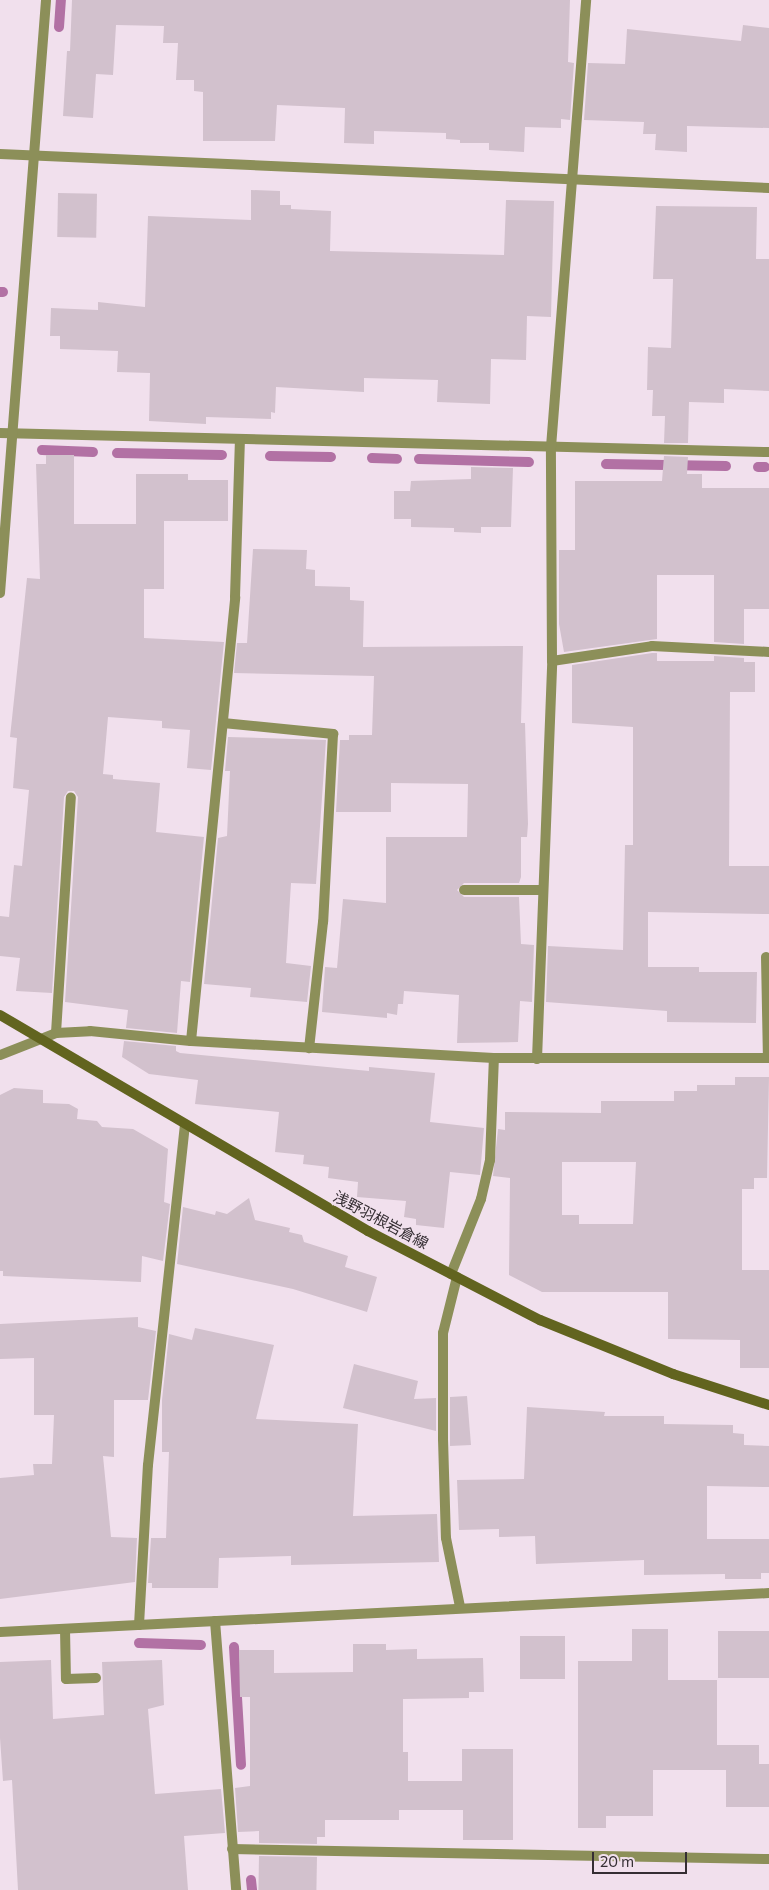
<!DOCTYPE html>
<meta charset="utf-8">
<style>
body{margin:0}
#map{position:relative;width:769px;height:1890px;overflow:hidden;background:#f1e0ed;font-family:Commissioner,"Noto Sans JP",sans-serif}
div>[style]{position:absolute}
.stream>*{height:10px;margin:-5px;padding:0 5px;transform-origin:5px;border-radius:5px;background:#b271a4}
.building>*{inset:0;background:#d2c1cd;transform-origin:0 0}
.service>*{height:10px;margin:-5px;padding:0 5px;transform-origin:5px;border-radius:5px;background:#8c8f59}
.minor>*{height:10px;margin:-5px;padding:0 5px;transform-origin:5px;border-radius:5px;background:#8c8f59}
.secondary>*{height:10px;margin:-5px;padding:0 5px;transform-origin:5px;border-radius:5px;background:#62641f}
span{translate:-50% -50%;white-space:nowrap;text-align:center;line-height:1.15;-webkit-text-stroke:5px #f1e0ed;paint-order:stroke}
.street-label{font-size:15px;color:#352e33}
.scale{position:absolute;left:592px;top:1852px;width:95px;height:22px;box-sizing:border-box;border:2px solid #352e33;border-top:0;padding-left:6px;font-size:15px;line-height:18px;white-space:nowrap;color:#352e33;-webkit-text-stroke:4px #f1e0ed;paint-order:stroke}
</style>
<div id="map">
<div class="stream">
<div style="left:59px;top:27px;width:27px;rotate:-86deg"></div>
<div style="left:0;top:292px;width:3px"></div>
<div style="left:42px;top:450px;width:51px;rotate:2.2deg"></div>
<div style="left:117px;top:453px;width:105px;rotate:1.1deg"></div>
<div style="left:270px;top:456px;width:61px;rotate:0.9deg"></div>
<div style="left:372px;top:458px;width:25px;rotate:2deg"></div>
<div style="left:419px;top:459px;width:110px;rotate:1.6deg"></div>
<div style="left:606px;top:464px;width:120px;rotate:1deg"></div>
<div style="left:758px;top:467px;width:7px"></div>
<div style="left:139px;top:1643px;width:62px;rotate:1.8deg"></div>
<div style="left:234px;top:1647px;width:118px;rotate:86.6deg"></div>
<div style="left:251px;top:1880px;width:10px;rotate:84deg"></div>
</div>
<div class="building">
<div style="clip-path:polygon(72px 0,570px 0,568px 62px,574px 63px,570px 120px,561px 119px,561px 128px,525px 127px,524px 152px,489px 150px,489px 143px,460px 143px,460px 140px,446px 139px,446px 133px,374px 131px,374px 144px,344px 143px,345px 108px,277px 105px,275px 141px,203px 141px,203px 92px,194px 91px,194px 80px,176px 80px,178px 43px,163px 43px,164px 26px,116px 25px,113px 75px,96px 74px,93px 118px,63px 116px,67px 51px,70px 51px)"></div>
<div style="clip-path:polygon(743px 25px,769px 28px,769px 128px,687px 126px,687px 152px,655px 150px,656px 134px,643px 134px,644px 122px,584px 120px,588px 63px,625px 64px,627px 29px,741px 41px)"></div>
<div style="clip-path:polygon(251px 190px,280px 191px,280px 205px,291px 205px,291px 209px,331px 211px,330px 251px,504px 255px,506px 200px,554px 201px,551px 317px,527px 316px,526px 360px,491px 359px,490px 404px,437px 402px,438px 380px,364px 378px,364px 392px,276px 387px,275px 413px,271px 412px,271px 419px,206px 417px,206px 424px,149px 421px,150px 373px,117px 372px,118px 351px,60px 349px,60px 336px,50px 336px,51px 308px,98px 310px,98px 302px,145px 307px,148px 216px,251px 220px)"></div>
<div style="left:58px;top:193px;width:39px;height:44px;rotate:1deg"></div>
<div style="clip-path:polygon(656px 206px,757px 207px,756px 259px,769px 259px,769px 391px,724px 389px,724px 403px,689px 402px,688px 443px,664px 443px,665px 416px,652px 416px,653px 390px,647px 390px,648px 347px,671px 348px,673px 279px,653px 279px)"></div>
<div style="clip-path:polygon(46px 455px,74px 455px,74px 524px,136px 524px,136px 474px,188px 474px,188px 480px,228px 480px,228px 521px,164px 521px,164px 589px,144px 589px,144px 638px,224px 642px,211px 770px,187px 768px,190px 730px,162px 728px,162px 721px,108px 717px,103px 774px,113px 775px,113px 779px,160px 783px,156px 832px,204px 837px,190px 982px,181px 981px,177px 1033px,126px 1028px,128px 1010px,65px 1002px,78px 797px,74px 791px,68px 791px,64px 797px,52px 993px,16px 991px,20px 958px,0 956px,0 916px,9px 917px,14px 865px,22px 866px,29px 790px,13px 788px,17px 738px,10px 737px,27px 578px,40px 579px,36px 464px,46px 464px)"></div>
<div style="clip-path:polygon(664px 456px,688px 457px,687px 474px,702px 474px,702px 488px,769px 488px,769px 609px,744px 609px,744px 644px,714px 642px,714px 575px,657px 575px,657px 639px,564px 652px,559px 624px,559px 550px,575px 550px,575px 481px,662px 481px)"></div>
<div style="clip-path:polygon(471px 467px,513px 468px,511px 527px,481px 527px,481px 533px,454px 532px,454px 528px,411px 527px,411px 519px,394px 519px,394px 491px,410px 491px,411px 481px,471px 479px)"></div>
<div style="clip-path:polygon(253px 549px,307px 550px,306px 569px,315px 570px,315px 586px,350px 587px,350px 600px,364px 601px,363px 647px,523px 646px,521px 723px,525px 723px,528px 824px,527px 837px,521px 837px,521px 877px,519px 883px,464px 883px,457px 890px,464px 897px,519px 897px,521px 944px,534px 945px,532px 1002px,520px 1001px,518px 1042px,457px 1043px,459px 995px,404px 991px,403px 1004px,398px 1004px,397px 1015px,387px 1013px,387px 1018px,322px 1012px,325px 967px,337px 968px,343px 899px,386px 903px,386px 837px,467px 837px,468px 784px,391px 783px,391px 812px,336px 812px,340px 740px,349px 740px,349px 735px,372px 735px,374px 676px,234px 673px,237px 643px,247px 643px)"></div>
<div style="clip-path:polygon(652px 653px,657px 653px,657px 661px,714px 661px,714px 656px,744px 658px,744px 662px,755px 662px,755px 692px,730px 692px,729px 866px,769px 866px,769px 914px,648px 912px,648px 967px,699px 967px,699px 972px,757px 972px,756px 1023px,667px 1022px,667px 1011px,546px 1002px,548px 946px,623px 950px,625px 845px,633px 845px,633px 727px,572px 723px,572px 665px)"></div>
<div style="clip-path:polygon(228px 737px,326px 740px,316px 884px,291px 883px,286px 963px,311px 966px,307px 1002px,250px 997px,251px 988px,204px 984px,218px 838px,227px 836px,230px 771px,225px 771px)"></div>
<div style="clip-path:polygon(124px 1041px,176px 1046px,176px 1051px,180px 1053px,369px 1071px,369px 1067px,435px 1073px,430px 1122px,484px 1128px,480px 1175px,450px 1172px,444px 1228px,416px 1225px,416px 1219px,404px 1217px,406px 1201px,357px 1197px,358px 1182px,328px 1178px,329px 1167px,303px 1164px,304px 1155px,275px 1152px,279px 1112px,195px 1104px,198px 1080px,149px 1074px,122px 1057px)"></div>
<div style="clip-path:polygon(evenodd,735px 1077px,769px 1077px,767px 1178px,754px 1178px,754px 1189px,742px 1189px,742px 1270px,769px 1270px,769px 1368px,740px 1368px,740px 1340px,668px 1339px,668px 1292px,542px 1292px,509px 1275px,510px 1178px,493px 1176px,498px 1129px,505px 1130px,505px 1112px,601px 1113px,601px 1101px,674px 1101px,674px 1091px,697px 1091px,697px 1085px,735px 1085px,735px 1077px,562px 1162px,636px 1162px,633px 1224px,579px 1224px,579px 1215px,562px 1215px,562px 1162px)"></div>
<div style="clip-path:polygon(14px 1088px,43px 1090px,43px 1103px,69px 1104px,78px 1109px,77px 1119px,97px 1121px,102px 1127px,133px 1129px,168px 1149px,164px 1202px,170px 1204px,163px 1261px,142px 1256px,141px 1282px,3px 1276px,3px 1271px,0 1271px,0 1095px)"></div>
<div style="clip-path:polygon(249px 1198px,255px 1220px,290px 1228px,289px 1232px,302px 1235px,304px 1242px,348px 1256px,345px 1267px,377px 1277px,367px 1312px,293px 1289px,177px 1264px,183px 1207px,215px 1215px,216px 1211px,227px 1214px)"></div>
<div style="clip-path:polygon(138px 1317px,138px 1327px,156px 1331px,148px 1400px,114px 1400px,114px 1457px,103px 1456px,111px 1537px,137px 1538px,135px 1582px,0 1599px,0 1478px,34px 1475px,33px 1464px,52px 1464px,54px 1415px,34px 1415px,34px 1358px,0 1359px,0 1324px)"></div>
<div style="clip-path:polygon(195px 1328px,274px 1345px,256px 1419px,358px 1424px,353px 1516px,437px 1514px,439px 1562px,291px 1565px,291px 1556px,219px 1558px,218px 1588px,152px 1588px,152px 1583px,148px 1583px,151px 1538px,166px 1538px,169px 1452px,162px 1452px,162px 1400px,169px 1334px,192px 1340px)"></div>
<div style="clip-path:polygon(354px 1364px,418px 1381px,414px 1399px,436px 1398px,436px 1431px,343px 1408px)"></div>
<div style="clip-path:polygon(467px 1396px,471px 1445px,450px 1446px,450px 1397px)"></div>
<div style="clip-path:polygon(527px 1407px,605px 1412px,604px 1416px,664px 1416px,664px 1424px,733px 1425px,733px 1433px,744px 1434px,744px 1445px,769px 1446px,769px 1487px,707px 1486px,707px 1539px,769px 1539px,769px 1573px,761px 1573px,761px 1579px,725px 1579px,725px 1574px,644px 1575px,644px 1560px,536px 1564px,535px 1536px,499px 1537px,499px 1529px,459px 1530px,457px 1480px,524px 1479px)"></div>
<div style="clip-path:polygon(632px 1629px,668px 1629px,668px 1680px,717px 1680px,717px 1745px,759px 1745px,759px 1764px,769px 1764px,769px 1807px,726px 1807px,726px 1770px,653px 1770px,653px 1816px,606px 1816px,606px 1828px,578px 1828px,578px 1661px,632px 1661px)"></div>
<div style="left:718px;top:1631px;width:51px;height:47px"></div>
<div style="left:520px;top:1636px;width:45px;height:43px"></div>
<div style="clip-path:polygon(353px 1644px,386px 1644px,386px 1650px,417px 1649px,417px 1659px,483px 1658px,484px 1692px,469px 1692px,469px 1698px,403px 1699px,403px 1752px,408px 1752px,408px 1781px,462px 1781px,462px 1749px,513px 1749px,513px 1840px,463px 1840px,463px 1810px,399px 1810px,399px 1820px,325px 1820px,325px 1837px,317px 1837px,317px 1844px,259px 1843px,259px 1831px,238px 1832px,235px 1788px,250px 1786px,250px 1697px,240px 1697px,239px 1650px,274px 1650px,274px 1673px,353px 1672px)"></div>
<div style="clip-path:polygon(51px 1660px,53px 1719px,104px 1715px,102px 1662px,162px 1660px,164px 1705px,148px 1709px,155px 1794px,221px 1789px,225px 1833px,184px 1836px,188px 1890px,18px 1890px,12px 1780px,3px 1781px,0 1738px,0 1662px)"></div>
<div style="left:259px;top:1856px;width:58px;height:34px;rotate:1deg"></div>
</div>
<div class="service">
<div style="left:464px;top:890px;width:79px"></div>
<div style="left:766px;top:957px;width:101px;rotate:88.9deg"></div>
<div style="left:65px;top:1629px;width:50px;rotate:88.9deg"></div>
<div style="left:66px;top:1679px;width:30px;rotate:-2deg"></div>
</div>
<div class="minor">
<div style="left:0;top:154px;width:770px;rotate:2.53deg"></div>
<div style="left:0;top:433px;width:769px;rotate:1.42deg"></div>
<div style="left:0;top:593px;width:595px;rotate:-85.56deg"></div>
<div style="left:552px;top:661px;width:101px;rotate:-8.5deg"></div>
<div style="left:652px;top:646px;width:117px;rotate:2.9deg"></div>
<div style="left:223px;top:723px;width:111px;rotate:5.7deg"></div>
<div style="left:333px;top:734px;width:188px;rotate:93deg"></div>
<div style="left:323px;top:922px;width:127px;rotate:96.3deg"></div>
<div style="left:56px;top:1033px;width:236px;rotate:-86.4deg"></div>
<div style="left:191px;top:1041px;width:446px;rotate:-84.3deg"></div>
<div style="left:235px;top:597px;width:157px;rotate:-88.2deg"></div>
<div style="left:0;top:1055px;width:60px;rotate:-21.4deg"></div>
<div style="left:56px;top:1033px;width:34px;rotate:-3deg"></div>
<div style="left:90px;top:1031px;width:101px;rotate:5.7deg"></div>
<div style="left:191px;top:1041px;width:303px;rotate:3.2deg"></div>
<div style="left:494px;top:1058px;width:275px"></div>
<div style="left:537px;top:1059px;width:398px;rotate:-87.8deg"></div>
<div style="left:552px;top:661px;width:214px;rotate:-90.3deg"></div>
<div style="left:551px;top:447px;width:448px;rotate:-85.5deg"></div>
<div style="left:451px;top:1274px;width:81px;rotate:-68.2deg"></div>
<div style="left:481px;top:1199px;width:40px;rotate:-77deg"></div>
<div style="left:490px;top:1160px;width:102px;rotate:-87.8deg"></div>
<div style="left:457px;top:1277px;width:58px;rotate:104deg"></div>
<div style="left:443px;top:1333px;width:106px;rotate:90deg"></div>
<div style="left:443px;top:1439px;width:99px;rotate:88.3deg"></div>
<div style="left:446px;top:1538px;width:70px;rotate:78.5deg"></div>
<div style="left:215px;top:1621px;width:270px;rotate:85.5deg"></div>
<div style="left:139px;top:1625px;width:160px;rotate:-86.8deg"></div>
<div style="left:148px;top:1465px;width:341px;rotate:-83.8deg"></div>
<div style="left:0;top:1632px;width:770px;rotate:-2.9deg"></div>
<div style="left:232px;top:1849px;width:537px;rotate:1.07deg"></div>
</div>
<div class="secondary">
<div style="left:0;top:1015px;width:427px;rotate:30.4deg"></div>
<div style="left:368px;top:1231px;width:194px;rotate:27.4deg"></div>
<div style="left:540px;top:1320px;width:144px;rotate:22.1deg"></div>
<div style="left:673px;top:1374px;width:101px;rotate:17.9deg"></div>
</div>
<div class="street-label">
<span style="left:381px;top:1220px;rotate:28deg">浅野羽根岩倉線</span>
</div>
<div class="scale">20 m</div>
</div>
